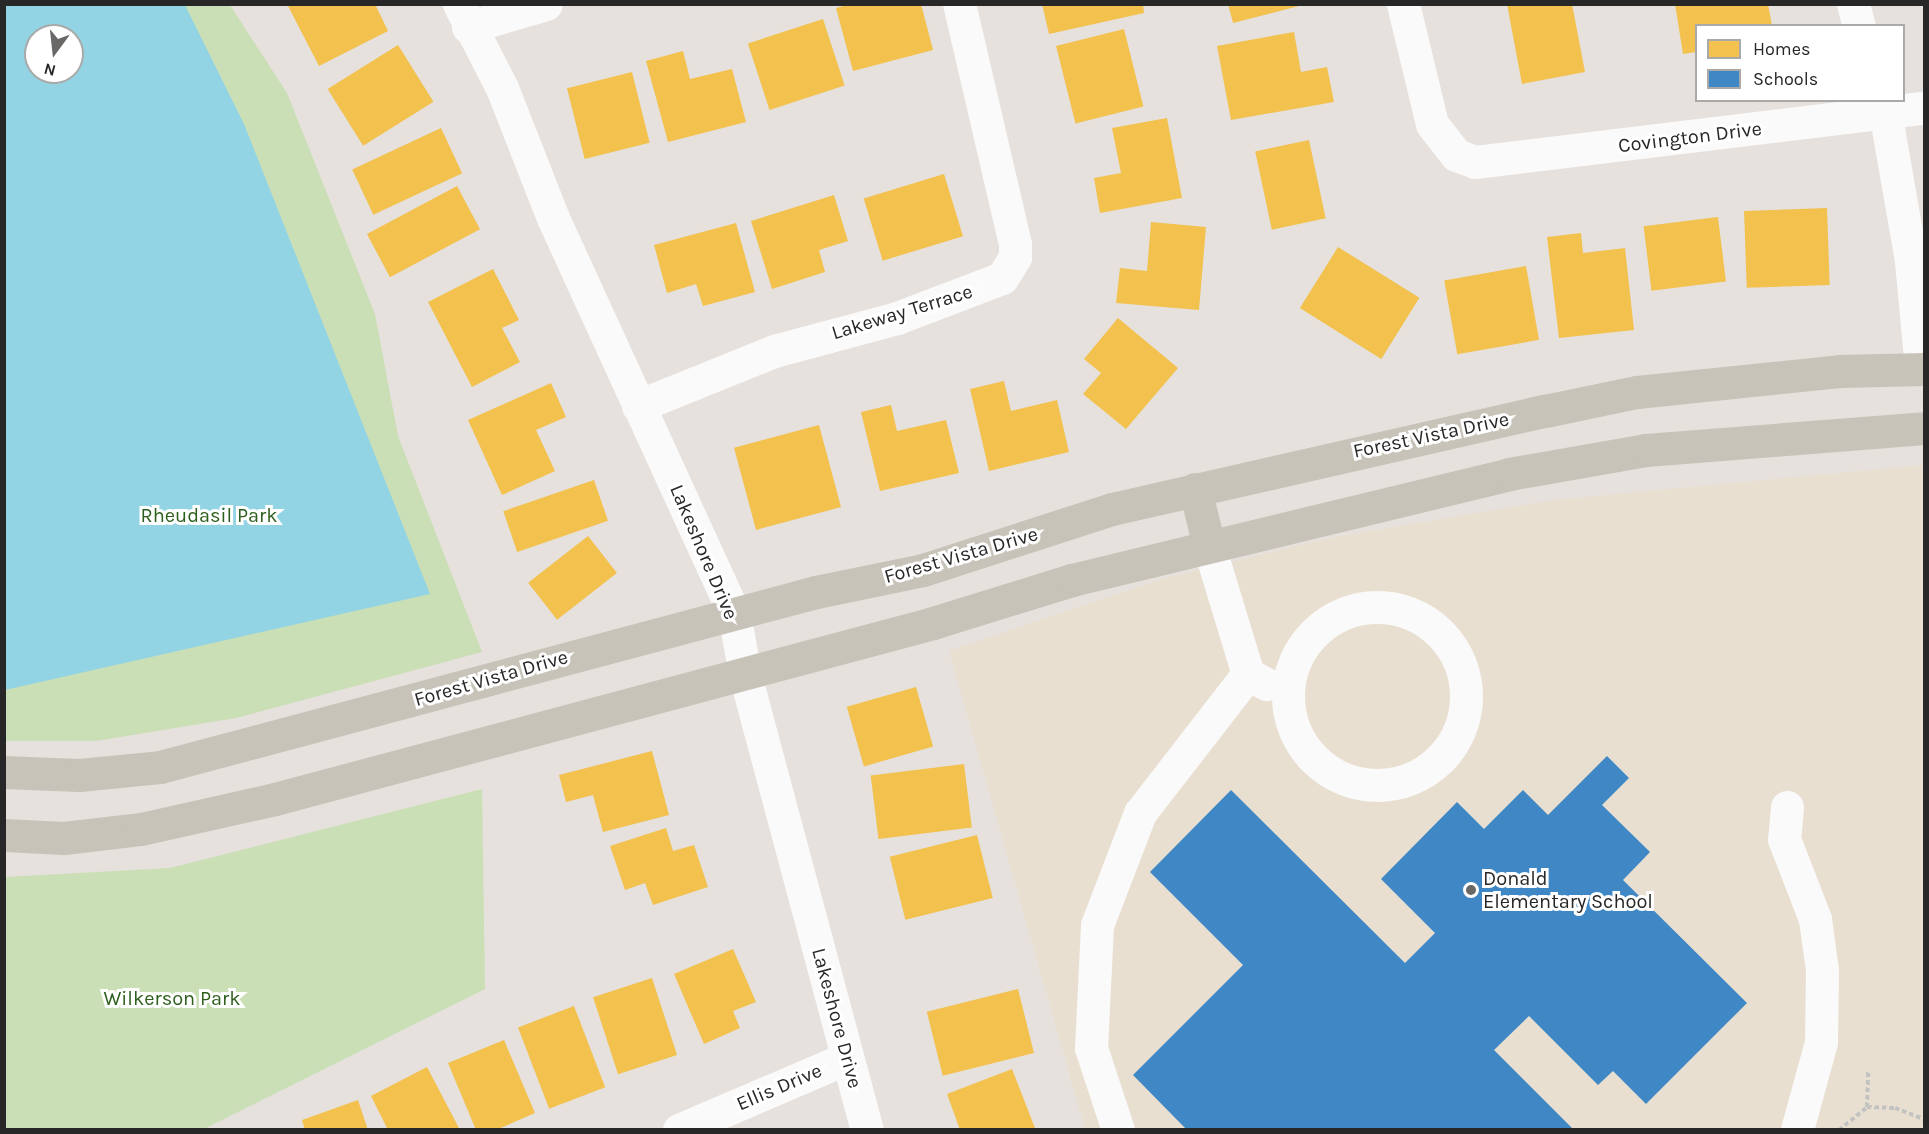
<!DOCTYPE html>
<style>
body{margin:0}
#map{position:relative;width:1929px;height:1134px;overflow:hidden;background:#e6e1dc;font-family:Karla,sans-serif}
div>[style]{position:absolute}
.education>*{inset:0;background:#e9dfd1}
.green>*{inset:0;background:#cadfb6}
.water>*{inset:0;background:#93d4e4}
.homes>*{inset:0;background:#f2c14e;transform-origin:0 0}
.schools>*{inset:0;background:#3f88c5}
.path>*{height:4px;margin-top:-2px;transform-origin:0;background:repeating-linear-gradient(90deg,#c2c2c1 0 4.5px,transparent 0 7.5px)}
.minor>*{height:33px;margin:-16.5px;padding:0 16.5px;transform-origin:16.5px;border-radius:16.5px;background:#fbfafa}
.minor>.ring{margin:-16.5px;padding:0;box-sizing:content-box;background:none;border:33px solid #fbfafa;border-radius:50%}
.major>*{height:33px;margin:-16.5px;padding:0 16.5px;transform-origin:16.5px;border-radius:16.5px;background:#c7c3b9}
.dots>*{width:16px;height:16px;translate:-50% -50%;box-sizing:border-box;border:3px solid #fff;border-radius:50%}
span{translate:-50% -50%;white-space:nowrap;text-align:center;line-height:1.15;-webkit-text-stroke:6px #fff;paint-order:stroke}
.street-label{font-size:20px;color:#272727}
.park-label{font-size:20px;color:#2d5f1c}
.poi-label{font-size:20px;color:#272727}
.left{translate:0 -50%;text-align:left}
.frame{position:absolute;inset:0;border:6px solid #272727;pointer-events:none}
.legend{position:absolute;left:1695px;top:24px;width:210px;height:78px;box-sizing:border-box;background:#fff;border:2px solid #a9a9a9;margin:0;padding:8px 10px;list-style:none;font-size:18px;color:#272727}
.legend li{display:flex;align-items:center;gap:12px;height:30px}
.legend b{width:30px;border:2px solid #a9a9a9}
.north{position:absolute;left:24px;top:24px;width:60px;height:60px;box-sizing:border-box;background:#fff;border:2px solid #a9a9a9;border-radius:50%;rotate:195deg;font-size:16px;font-weight:700;line-height:24px;text-align:center;color:#272727}
.north::after{content:'';display:block;margin:auto;width:21px;height:27px;background:#6a6866;clip-path:polygon(50% 0,100% 100%,50% 72%,0 100%)}
</style>
<div id="map">
<div class="education">
<div style="clip-path:polygon(1924px 465px,1924px 1129px,1085px 1129px,949px 651px,1162px 579px,1329px 538px,1554px 500px)"></div>
</div>
<div class="green">
<div style="clip-path:polygon(evenodd,5px 5px,230px 5px,287px 93px,375px 314px,398px 436px,482px 652px,236px 718px,96px 741px,5px 741px,5px 5px,36px 36px,72px 36px,72px 72px,36px 72px,36px 36px)"></div>
<div style="clip-path:polygon(482px 789px,485px 989px,204px 1129px,5px 1129px,5px 877px,170px 868px)"></div>
</div>
<div class="water">
<div style="clip-path:polygon(evenodd,4px 5px,185px 5px,244px 124px,430px 594px,5px 690px,4px 5px,36px 36px,72px 36px,72px 72px,36px 72px,36px 36px)"></div>
</div>
<div class="homes">
<div style="clip-path:polygon(375px 4px,388px 31px,319px 66px,288px 6px)"></div>
<div style="clip-path:polygon(851px 4px,921px 4px,933px 50px,853px 71px,836px 8px)"></div>
<div style="clip-path:polygon(1042px 4px,1143px 4px,1144px 13px,1049px 34px)"></div>
<div style="clip-path:polygon(1228px 4px,1302px 4px,1303px 5px,1233px 23px)"></div>
<div style="clip-path:polygon(1507px 4px,1572px 4px,1585px 72px,1522px 84px)"></div>
<div style="clip-path:polygon(1675px 4px,1768px 4px,1772px 26px,1696px 26px,1696px 52px,1683px 54px)"></div>
<div style="left:823px;top:19px;width:70px;height:79px;rotate:72deg"></div>
<div style="left:1124px;top:29px;width:80px;height:70px;rotate:76deg"></div>
<div style="clip-path:polygon(1294px 32px,1301px 72px,1327px 67px,1334px 102px,1231px 120px,1217px 46px)"></div>
<div style="left:398px;top:45px;width:67px;height:83px;rotate:58deg"></div>
<div style="clip-path:polygon(683px 51px,690px 79px,732px 69px,746px 122px,668px 142px,646px 61px)"></div>
<div style="left:632px;top:72px;width:73px;height:67px;rotate:76deg"></div>
<div style="clip-path:polygon(1167px 118px,1182px 198px,1100px 213px,1094px 178px,1121px 173px,1112px 128px)"></div>
<div style="left:441px;top:128px;width:50px;height:98px;rotate:65deg"></div>
<div style="left:1309px;top:140px;width:80px;height:55px;rotate:78deg"></div>
<div style="left:944px;top:174px;width:65px;height:84px;rotate:73deg"></div>
<div style="left:457px;top:186px;width:49px;height:102px;rotate:62deg"></div>
<div style="clip-path:polygon(834px 195px,848px 241px,819px 250px,825px 272px,772px 289px,751px 221px)"></div>
<div style="left:1827px;top:208px;width:77px;height:83px;rotate:88deg"></div>
<div style="left:1718px;top:217px;width:65px;height:75px;rotate:83deg"></div>
<div style="clip-path:polygon(1151px 222px,1206px 227px,1199px 310px,1116px 303px,1120px 268px,1147px 271px)"></div>
<div style="clip-path:polygon(736px 223px,755px 292px,703px 306px,696px 284px,667px 293px,654px 245px)"></div>
<div style="clip-path:polygon(1581px 233px,1583px 253px,1625px 248px,1634px 330px,1559px 338px,1547px 237px)"></div>
<div style="left:1338px;top:247px;width:96px;height:72px;rotate:32deg"></div>
<div style="left:1526px;top:266px;width:75px;height:83px;rotate:80deg"></div>
<div style="clip-path:polygon(493px 269px,519px 320px,502px 328px,520px 362px,472px 387px,428px 302px)"></div>
<div style="clip-path:polygon(1118px 318px,1178px 368px,1126px 429px,1083px 394px,1101px 373px,1084px 359px)"></div>
<div style="clip-path:polygon(1004px 381px,1011px 411px,1057px 400px,1069px 452px,989px 471px,970px 389px)"></div>
<div style="clip-path:polygon(551px 383px,566px 417px,536px 430px,555px 471px,502px 495px,468px 420px)"></div>
<div style="clip-path:polygon(891px 405px,897px 431px,946px 420px,959px 473px,880px 491px,861px 412px)"></div>
<div style="left:819px;top:425px;width:85px;height:88px;rotate:75deg"></div>
<div style="left:594px;top:480px;width:43px;height:96px;rotate:71deg"></div>
<div style="left:588px;top:536px;width:47px;height:76px;rotate:52deg"></div>
<div style="left:916px;top:687px;width:62px;height:72px;rotate:74deg"></div>
<div style="clip-path:polygon(652px 751px,669px 815px,603px 832px,593px 795px,566px 802px,559px 775px)"></div>
<div style="left:964px;top:764px;width:64px;height:94px;rotate:83deg"></div>
<div style="clip-path:polygon(666px 828px,673px 851px,694px 845px,708px 887px,653px 905px,645px 883px,625px 890px,610px 846px)"></div>
<div style="left:977px;top:835px;width:65px;height:90px;rotate:76deg"></div>
<div style="clip-path:polygon(733px 949px,756px 1002px,733px 1011px,740px 1028px,704px 1044px,674px 974px)"></div>
<div style="left:652px;top:978px;width:81px;height:62px;rotate:72deg"></div>
<div style="left:1018px;top:989px;width:66px;height:94px;rotate:76deg"></div>
<div style="left:574px;top:1006px;width:87px;height:60px;rotate:69deg"></div>
<div style="clip-path:polygon(504px 1040px,535px 1113px,496px 1130px,476px 1130px,448px 1063px)"></div>
<div style="clip-path:polygon(427px 1067px,460px 1130px,388px 1130px,371px 1096px)"></div>
<div style="clip-path:polygon(1012px 1069px,1035px 1128px,960px 1130px,947px 1094px)"></div>
<div style="clip-path:polygon(358px 1100px,368px 1130px,305px 1130px,302px 1120px)"></div>
</div>
<div class="schools">
<div style="clip-path:polygon(1607px 756px,1629px 778px,1602px 805px,1650px 852px,1623px 880px,1747px 1003px,1646px 1104px,1613px 1071px,1598px 1085px,1529px 1016px,1494px 1050px,1574px 1130px,1187px 1130px,1133px 1075px,1243px 965px,1150px 872px,1231px 790px,1405px 963px,1435px 933px,1381px 879px,1457px 802px,1484px 829px,1523px 790px,1548px 815px)"></div>
</div>
<div class="path">
<div style="left:1867px;top:1107px;width:35px;rotate:-88deg"></div>
<div style="left:1839px;top:1130px;width:36px;rotate:-39deg"></div>
<div style="left:1867px;top:1107px;width:28px;rotate:2deg"></div>
<div style="left:1895px;top:1108px;width:31px;rotate:21deg"></div>
</div>
<div class="minor">
<div style="left:459px;top:4px;width:94px;rotate:62.9deg"></div>
<div style="left:502px;top:88px;width:140px;rotate:68.6deg"></div>
<div style="left:553px;top:218px;width:434px;rotate:65.4deg"></div>
<div style="left:734px;top:613px;width:63px;rotate:79.9deg"></div>
<div style="left:745px;top:675px;width:471px;rotate:75deg"></div>
<div style="left:1403px;top:4px;width:123px;rotate:76.4deg"></div>
<div style="left:1432px;top:124px;width:39px;rotate:52deg"></div>
<div style="left:1456px;top:155px;width:20px;rotate:20deg"></div>
<div style="left:1475px;top:162px;width:452px;rotate:-6.9deg"></div>
<div style="left:1853px;top:4px;width:23px;rotate:75deg"></div>
<div style="left:468px;top:27px;width:81px;rotate:-16.4deg"></div>
<div style="left:1883px;top:100px;width:163px;rotate:80.1deg"></div>
<div style="left:1911px;top:261px;width:108px;rotate:84.7deg"></div>
<div style="left:638px;top:406px;width:147px;rotate:-22deg"></div>
<div style="left:774px;top:351px;width:127px;rotate:-15deg"></div>
<div style="left:897px;top:318px;width:112px;rotate:-20.9deg"></div>
<div style="left:1002px;top:278px;width:25px;rotate:-58deg"></div>
<div style="left:1015px;top:257px;width:13px;rotate:-90deg"></div>
<div style="left:1015px;top:244px;width:246px;rotate:-103.1deg"></div>
<div style="left:1209px;top:546px;width:134px;rotate:73.1deg"></div>
<div style="left:1248px;top:674px;width:21px;rotate:29deg"></div>
<div class="ring" style="left:1288px;top:607px;width:145px;height:145px"></div>
<div style="left:1787px;top:807px;width:32px;rotate:95deg"></div>
<div style="left:1784px;top:839px;width:86px;rotate:68.8deg"></div>
<div style="left:1815px;top:919px;width:51px;rotate:82.2deg"></div>
<div style="left:1822px;top:970px;width:72px;rotate:90.8deg"></div>
<div style="left:1821px;top:1042px;width:91px;rotate:105.3deg"></div>
<div style="left:679px;top:1130px;width:183px;rotate:-23.2deg"></div>
<div style="left:1118px;top:1130px;width:86px;rotate:-108.2deg"></div>
<div style="left:1091px;top:1048px;width:123px;rotate:-87.2deg"></div>
<div style="left:1097px;top:925px;width:120px;rotate:-69deg"></div>
<div style="left:1140px;top:813px;width:176px;rotate:-52.2deg"></div>
</div>
<div class="major">
<div style="left:1195px;top:489px;width:59px;rotate:76.2deg"></div>
<div style="left:4px;top:772px;width:75px;rotate:2.3deg"></div>
<div style="left:79px;top:775px;width:81px;rotate:-5.6deg"></div>
<div style="left:160px;top:767px;width:679px;rotate:-14.94deg"></div>
<div style="left:816px;top:592px;width:109px;rotate:-11.6deg"></div>
<div style="left:923px;top:570px;width:199px;rotate:-17.9deg"></div>
<div style="left:1112px;top:509px;width:444px;rotate:-12.8deg"></div>
<div style="left:1545px;top:411px;width:94px;rotate:-11.7deg"></div>
<div style="left:1637px;top:392px;width:203px;rotate:-5.9deg"></div>
<div style="left:1839px;top:371px;width:85px;rotate:-1.3deg"></div>
<div style="left:4px;top:835px;width:60px;rotate:2.9deg"></div>
<div style="left:64px;top:838px;width:78px;rotate:-6.7deg"></div>
<div style="left:141px;top:829px;width:137px;rotate:-12.6deg"></div>
<div style="left:275px;top:799px;width:681px;rotate:-14.97deg"></div>
<div style="left:933px;top:623px;width:145px;rotate:-17.2deg"></div>
<div style="left:1072px;top:580px;width:450px;rotate:-13.6deg"></div>
<div style="left:1509px;top:474px;width:139px;rotate:-9.9deg"></div>
<div style="left:1646px;top:450px;width:279px;rotate:-4.5deg"></div>
</div>
<div class="dots">
<div style="left:1471px;top:890px;background:#6a6866"></div>
</div>
<div class="street-label">
<span style="left:1690px;top:137px;rotate:-7deg">Covington Drive</span>
<span style="left:902px;top:312px;rotate:-17deg">Lakeway Terrace</span>
<span style="left:1431px;top:435px;rotate:-12deg">Forest Vista Drive</span>
<span style="left:704px;top:552px;rotate:67deg">Lakeshore Drive</span>
<span style="left:961px;top:555px;rotate:-16deg">Forest Vista Drive</span>
<span style="left:491px;top:678px;rotate:-16deg">Forest Vista Drive</span>
<span style="left:837px;top:1018px;rotate:75deg">Lakeshore Drive</span>
<span style="left:779px;top:1087px;rotate:-23deg">Ellis Drive</span>
</div>
<div class="park-label">
<span style="left:209px;top:515px">Rheudasil Park</span>
<span style="left:172px;top:998px">Wilkerson Park</span>
</div>
<div class="poi-label">
<span class="left" style="left:1483px;top:890px">Donald<br>Elementary School</span>
</div>
<div class="frame"></div>
<ul class="legend">
<li><b style="height:16px;background:#f2c14e"></b>Homes</li>
<li><b style="height:16px;background:#3f88c5"></b>Schools</li>
</ul>
<div class="north">N</div>
</div>
